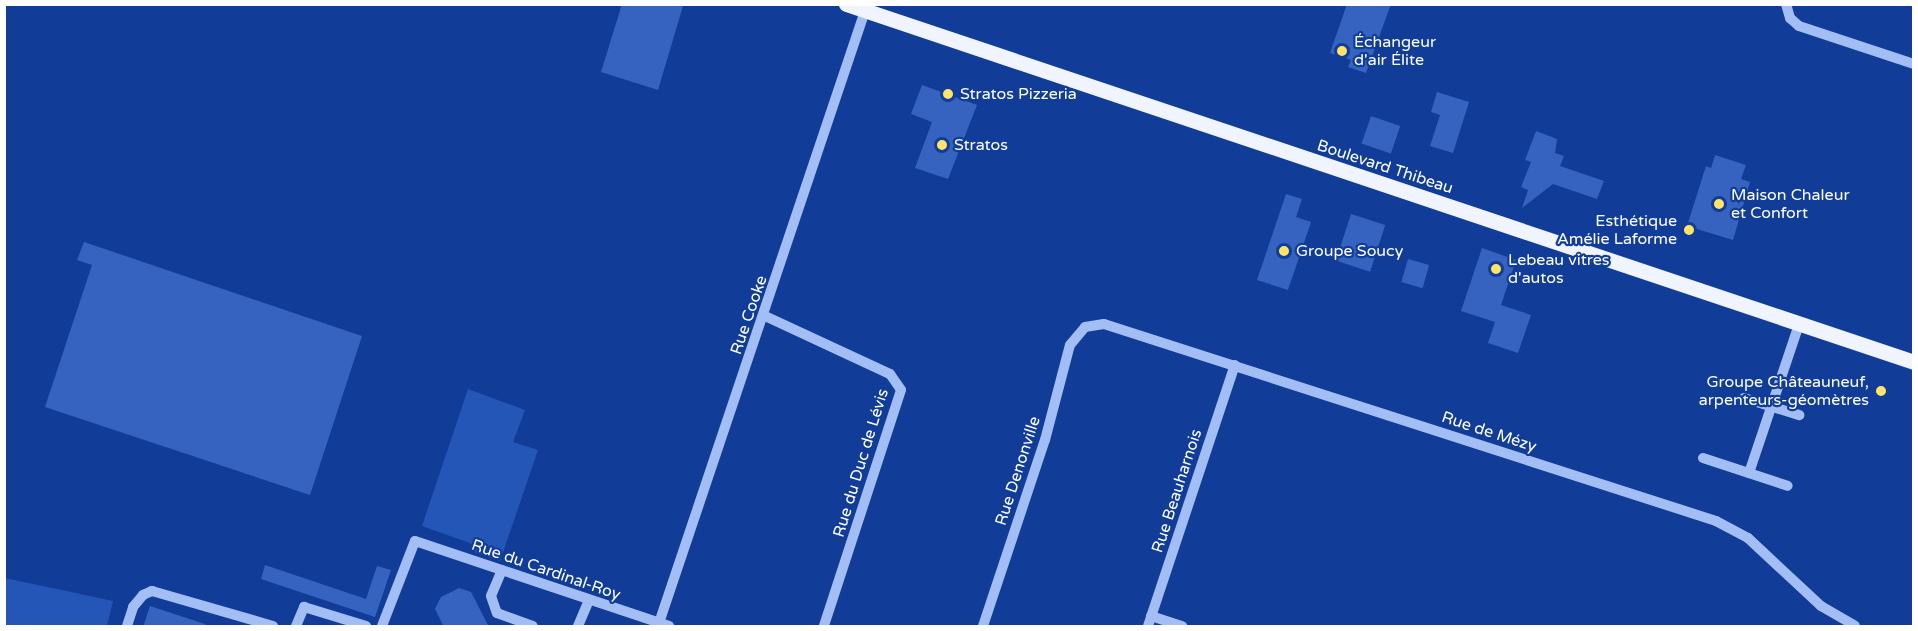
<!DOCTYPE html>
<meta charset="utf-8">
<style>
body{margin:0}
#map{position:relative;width:1918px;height:631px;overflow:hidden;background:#113d98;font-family:"Varela Round",sans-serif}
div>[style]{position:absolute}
.green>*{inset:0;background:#2456b8}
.building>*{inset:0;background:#3563bf;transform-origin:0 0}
.minor>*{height:10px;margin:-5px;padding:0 5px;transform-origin:5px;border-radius:5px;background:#a3bef4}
.major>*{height:15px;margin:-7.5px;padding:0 7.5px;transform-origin:7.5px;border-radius:7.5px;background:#eff4ff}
.dots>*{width:16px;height:16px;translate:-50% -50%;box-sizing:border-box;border:3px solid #113d98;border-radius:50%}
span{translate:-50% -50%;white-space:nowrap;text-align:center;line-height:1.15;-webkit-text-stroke:4.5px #113d98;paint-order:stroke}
.poi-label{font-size:16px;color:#fff}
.left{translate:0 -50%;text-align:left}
.right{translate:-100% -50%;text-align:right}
.street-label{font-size:16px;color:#fff}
.frame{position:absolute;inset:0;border:6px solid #fff;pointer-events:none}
</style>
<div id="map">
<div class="green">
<div style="clip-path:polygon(468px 389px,525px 410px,513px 442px,538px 450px,500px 561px,476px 553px,470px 543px,422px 526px)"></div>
<div style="clip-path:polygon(5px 578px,113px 601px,107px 626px,5px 626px)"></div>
</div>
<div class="building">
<div style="clip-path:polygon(622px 4px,683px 6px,658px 90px,601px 72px)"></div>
<div style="clip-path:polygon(1347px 4px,1391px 4px,1366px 73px,1348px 67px,1351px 60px,1330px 53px)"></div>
<div style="clip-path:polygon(922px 85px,977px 105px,948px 179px,915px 168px,932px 122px,911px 114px)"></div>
<div style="clip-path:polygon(1437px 92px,1469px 102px,1453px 153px,1430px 146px,1440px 115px,1431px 112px)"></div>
<div style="left:1371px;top:116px;width:31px;height:29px;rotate:19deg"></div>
<div style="clip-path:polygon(1536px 131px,1557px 139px,1555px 153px,1564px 156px,1560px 166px,1604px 181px,1597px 199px,1553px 184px,1522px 208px,1528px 190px,1521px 187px,1531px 162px,1525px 160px)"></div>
<div style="clip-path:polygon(1715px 155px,1746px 165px,1741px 179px,1750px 182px,1733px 240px,1687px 226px,1706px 166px,1711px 168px)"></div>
<div style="clip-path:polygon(1286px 194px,1302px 199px,1296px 217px,1311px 222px,1288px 290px,1257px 280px)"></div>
<div style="left:1351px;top:214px;width:36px;height:49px;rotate:18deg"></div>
<div style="clip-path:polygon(84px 242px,362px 336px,310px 495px,45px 407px,92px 265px,77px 260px)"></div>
<div style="clip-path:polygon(1482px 248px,1516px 260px,1501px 305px,1531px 315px,1518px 353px,1488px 343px,1495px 322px,1461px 311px)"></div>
<div style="left:1408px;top:259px;width:22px;height:24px;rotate:16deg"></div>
<div style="clip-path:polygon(265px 565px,366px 599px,377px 566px,391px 570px,375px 617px,261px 579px)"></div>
<div style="clip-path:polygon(459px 588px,471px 592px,489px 627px,444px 627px,435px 609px,441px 597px)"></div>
<div style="clip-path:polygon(150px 606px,205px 624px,205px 627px,143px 627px)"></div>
</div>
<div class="minor">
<div style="left:1786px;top:4px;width:15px;rotate:74deg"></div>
<div style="left:1790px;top:18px;width:12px;rotate:42deg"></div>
<div style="left:1799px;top:26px;width:121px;rotate:18.3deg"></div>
<div style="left:765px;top:316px;width:138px;rotate:24.9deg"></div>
<div style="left:890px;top:374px;width:19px;rotate:55deg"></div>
<div style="left:901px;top:390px;width:248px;rotate:108.1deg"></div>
<div style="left:1744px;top:398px;width:58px;rotate:17.2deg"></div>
<div style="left:1703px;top:458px;width:89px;rotate:18.2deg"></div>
<div style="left:1749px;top:473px;width:157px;rotate:-71.4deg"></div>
<div style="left:502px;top:570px;width:28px;rotate:113deg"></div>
<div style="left:491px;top:596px;width:18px;rotate:71deg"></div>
<div style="left:497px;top:613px;width:38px;rotate:20deg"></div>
<div style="left:1151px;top:616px;width:33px;rotate:18deg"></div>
<div style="left:127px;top:626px;width:20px;rotate:-72deg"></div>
<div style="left:133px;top:607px;width:16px;rotate:-50deg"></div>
<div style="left:143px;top:595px;width:10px;rotate:-24deg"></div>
<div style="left:152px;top:591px;width:126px;rotate:16.1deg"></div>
<div style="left:296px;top:626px;width:21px;rotate:-67deg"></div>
<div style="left:304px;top:607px;width:65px;rotate:17deg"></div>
<div style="left:382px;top:626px;width:91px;rotate:-68.8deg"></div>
<div style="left:415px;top:541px;width:268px;rotate:18.5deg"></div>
<div style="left:578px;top:626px;width:28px;rotate:-67deg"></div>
<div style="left:658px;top:626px;width:649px;rotate:-71.4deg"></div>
<div style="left:983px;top:626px;width:196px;rotate:-71.6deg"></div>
<div style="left:1045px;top:440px;width:98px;rotate:-75.3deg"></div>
<div style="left:1070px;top:345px;width:23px;rotate:-50deg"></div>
<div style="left:1085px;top:327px;width:19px;rotate:-9deg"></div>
<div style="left:1104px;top:324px;width:643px;rotate:17.84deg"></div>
<div style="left:1716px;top:521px;width:36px;rotate:28deg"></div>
<div style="left:1748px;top:538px;width:100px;rotate:43deg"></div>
<div style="left:1821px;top:606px;width:39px;rotate:30deg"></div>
<div style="left:1148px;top:626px;width:275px;rotate:-71.6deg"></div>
</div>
<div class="major">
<div style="left:846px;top:4px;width:1126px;rotate:18.53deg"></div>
</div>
<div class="dots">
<div style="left:1342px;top:51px;background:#ffe465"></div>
<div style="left:948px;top:94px;background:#ffe465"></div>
<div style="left:942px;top:145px;background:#ffe465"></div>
<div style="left:1719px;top:204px;background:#ffe465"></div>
<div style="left:1689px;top:230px;background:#ffe465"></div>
<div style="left:1284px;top:251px;background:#ffe465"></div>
<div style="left:1496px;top:269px;background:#ffe465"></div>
<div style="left:1881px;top:391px;background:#ffe465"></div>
</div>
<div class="poi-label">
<span class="left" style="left:1354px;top:51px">Échangeur<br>d'air Élite</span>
<span class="left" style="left:960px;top:94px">Stratos Pizzeria</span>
<span class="left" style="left:954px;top:145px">Stratos</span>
<span class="left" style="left:1731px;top:204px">Maison Chaleur<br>et Confort</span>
<span class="right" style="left:1677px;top:230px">Esthétique<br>Amélie Laforme</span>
<span class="left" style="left:1296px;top:251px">Groupe Soucy</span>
<span class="left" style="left:1508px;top:269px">Lebeau vitres<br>d'autos</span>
<span class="right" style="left:1869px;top:391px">Groupe Châteauneuf,<br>arpenteurs-géomètres</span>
</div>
<div class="street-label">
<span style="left:1385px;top:167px;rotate:18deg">Boulevard Thibeau</span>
<span style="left:749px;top:315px;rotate:-71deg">Rue Cooke</span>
<span style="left:1489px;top:432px;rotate:18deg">Rue de Mézy</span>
<span style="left:861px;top:463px;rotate:-73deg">Rue du Duc de Lévis</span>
<span style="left:1018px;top:471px;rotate:-72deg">Rue Denonville</span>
<span style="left:1177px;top:491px;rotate:-72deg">Rue Beauharnois</span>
<span style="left:546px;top:570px;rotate:19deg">Rue du Cardinal-Roy</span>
</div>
<div class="frame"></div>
</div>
